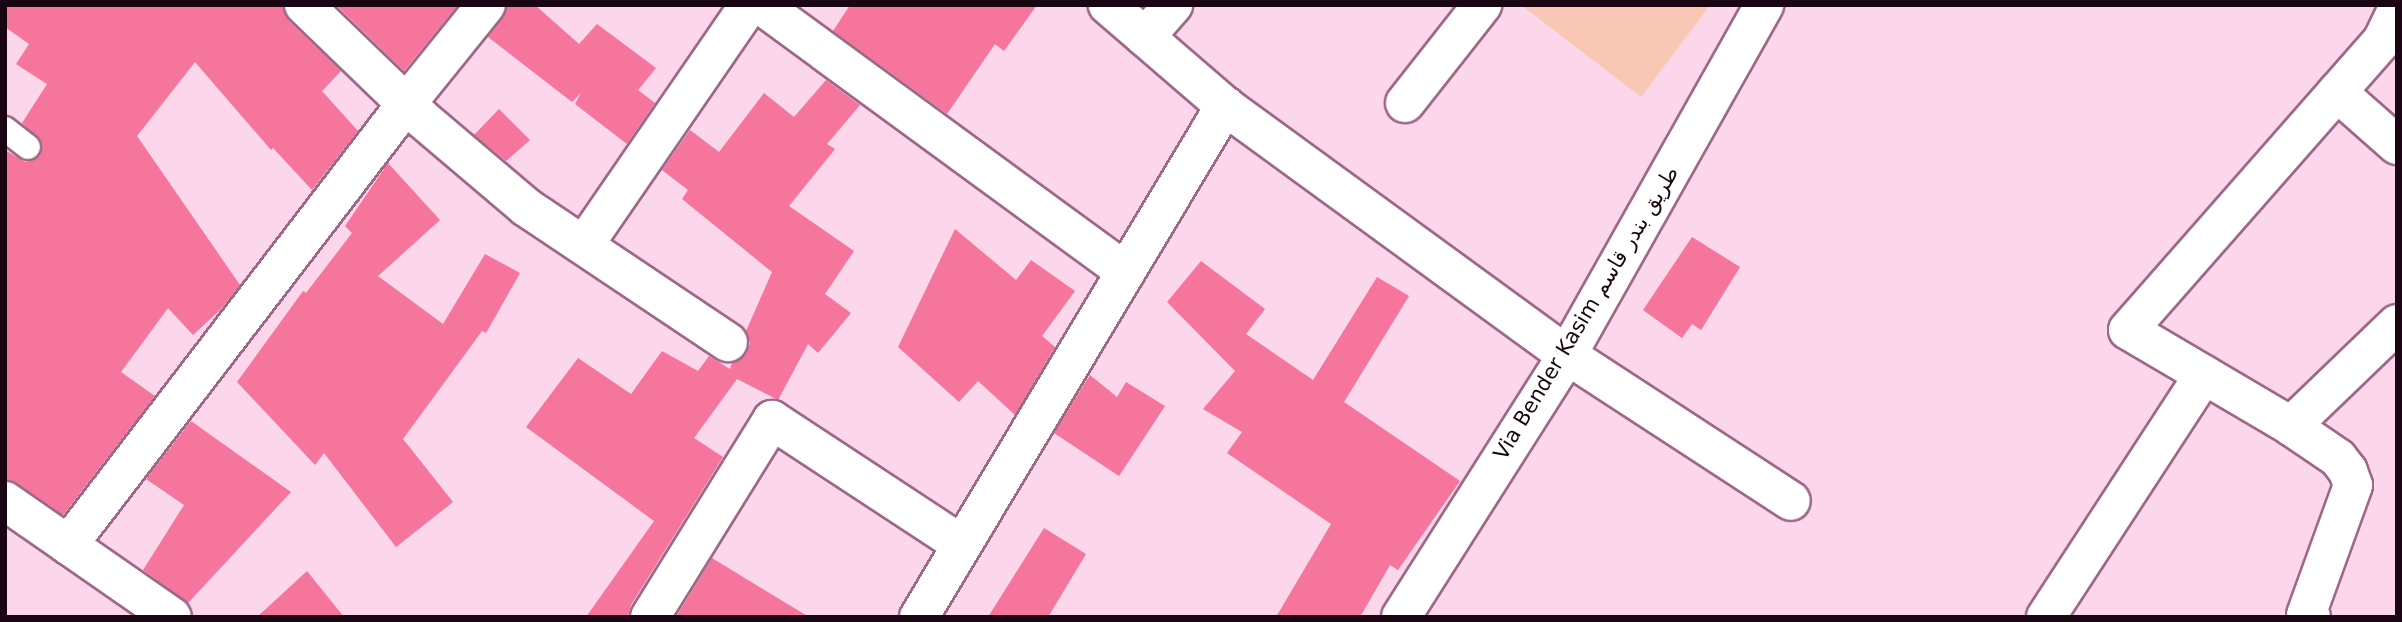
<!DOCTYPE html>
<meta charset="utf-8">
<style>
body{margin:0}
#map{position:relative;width:2402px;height:622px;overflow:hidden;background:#fcd7ec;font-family:"DejaVu Sans",Vazirmatn,sans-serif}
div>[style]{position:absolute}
.green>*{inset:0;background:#f9c8b4}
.building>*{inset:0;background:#f6759c}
.roads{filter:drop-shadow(2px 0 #9e6889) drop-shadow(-2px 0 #9e6889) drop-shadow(0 2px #9e6889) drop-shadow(0 -2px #9e6889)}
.service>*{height:24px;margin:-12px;padding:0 12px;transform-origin:12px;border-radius:12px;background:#fff}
.minor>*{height:38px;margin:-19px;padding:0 19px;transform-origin:19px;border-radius:19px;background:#fff}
.tertiary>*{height:38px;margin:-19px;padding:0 19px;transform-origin:19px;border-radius:19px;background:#fff}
span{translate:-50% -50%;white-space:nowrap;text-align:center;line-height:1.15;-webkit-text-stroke:7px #fff;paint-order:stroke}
.street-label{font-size:21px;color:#1a0613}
.frame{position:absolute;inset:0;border:7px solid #1a0613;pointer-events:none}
</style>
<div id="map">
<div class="green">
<div style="clip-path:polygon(1521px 5px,1710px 5px,1641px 97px)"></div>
</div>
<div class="building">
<div style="clip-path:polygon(5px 5px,283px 5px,289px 21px,341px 71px,322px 91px,358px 131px,312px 190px,273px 148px,271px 150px,195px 62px,137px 136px,240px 285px,221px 309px,193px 335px,168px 308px,121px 372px,155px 396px,63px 515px,17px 483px,5px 479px,5px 150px,25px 162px,40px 156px,41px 141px,22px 123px,47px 84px,16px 64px,29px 44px,5px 27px)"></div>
<div style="clip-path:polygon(336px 5px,458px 5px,404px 71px)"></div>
<div style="clip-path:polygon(507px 5px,535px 5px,579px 44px,597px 24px,656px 68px,638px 90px,655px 103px,627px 144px,575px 104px,581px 93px,572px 102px,488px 37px,503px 18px)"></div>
<div style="clip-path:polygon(850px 5px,1037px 5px,1004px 51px,995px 44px,947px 114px,833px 31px)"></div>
<div style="clip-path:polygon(826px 80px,860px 105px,827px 144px,835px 149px,789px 206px,854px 251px,825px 294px,851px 313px,818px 353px,808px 344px,778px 400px,737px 379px,694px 438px,723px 457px,631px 605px,628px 617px,586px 617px,654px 521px,526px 427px,578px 358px,631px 394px,662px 351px,698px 371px,709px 356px,730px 369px,732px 363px,746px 355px,750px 343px,746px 331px,772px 272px,682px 199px,688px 190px,662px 170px,690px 130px,719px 152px,764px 93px,794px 117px)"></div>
<div style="clip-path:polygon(499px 109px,530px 140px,506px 161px,474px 135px)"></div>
<div style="clip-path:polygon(388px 163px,440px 220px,378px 276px,443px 324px,485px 254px,520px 273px,486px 333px,482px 331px,403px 439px,453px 502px,396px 547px,324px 453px,315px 465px,237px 382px,303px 291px,306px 293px,352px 233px,345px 226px)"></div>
<div style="clip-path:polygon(955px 229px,1016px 280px,1031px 260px,1075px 291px,1042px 336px,1055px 347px,1015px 415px,978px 381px,959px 402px,898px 347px)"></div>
<div style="clip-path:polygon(1692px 237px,1740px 267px,1701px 330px,1692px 324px,1682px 338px,1643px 310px)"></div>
<div style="clip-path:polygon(1201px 261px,1265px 309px,1246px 334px,1313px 380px,1377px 277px,1409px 296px,1344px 402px,1460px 481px,1398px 570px,1390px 565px,1360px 617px,1276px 617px,1331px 524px,1227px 453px,1242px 432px,1203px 409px,1235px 371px,1167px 302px)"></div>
<div style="clip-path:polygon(1090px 375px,1117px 397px,1126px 382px,1165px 406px,1119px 476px,1054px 433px)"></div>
<div style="clip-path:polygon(191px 421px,291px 492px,188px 603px,143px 570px,184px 505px,146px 479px)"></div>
<div style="clip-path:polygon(1044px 528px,1086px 554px,1048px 617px,988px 617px)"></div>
<div style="clip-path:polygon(712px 558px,809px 617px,676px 617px)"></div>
<div style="clip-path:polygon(307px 571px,344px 617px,257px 617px)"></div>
</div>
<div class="roads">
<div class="service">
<div style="left:5px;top:129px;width:29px;rotate:38deg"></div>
</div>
<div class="minor">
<div style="left:304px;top:5px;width:161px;rotate:44deg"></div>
<div style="left:420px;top:117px;width:139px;rotate:40.3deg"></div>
<div style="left:526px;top:207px;width:243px;rotate:33.8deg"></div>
<div style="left:761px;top:5px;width:452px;rotate:36.2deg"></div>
<div style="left:1145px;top:37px;width:43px;rotate:-48.8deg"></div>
<div style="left:2337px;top:92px;width:80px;rotate:41.5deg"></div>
<div style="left:1405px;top:103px;width:125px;rotate:-51.8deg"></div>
<div style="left:1225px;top:106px;width:423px;rotate:36.1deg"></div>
<div style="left:1567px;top:355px;width:267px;rotate:33.1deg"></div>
<div style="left:584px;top:245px;width:291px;rotate:-55.5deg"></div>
<div style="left:2291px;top:426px;width:147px;rotate:-43.9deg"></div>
<div style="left:5px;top:501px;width:203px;rotate:34.8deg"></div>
<div style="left:68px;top:545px;width:556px;rotate:-52.53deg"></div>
<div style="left:406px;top:104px;width:127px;rotate:-51.1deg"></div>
<div style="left:650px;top:617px;width:232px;rotate:-58.2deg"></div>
<div style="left:772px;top:420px;width:227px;rotate:33.3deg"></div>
<div style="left:919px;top:617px;width:596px;rotate:-59.09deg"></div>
<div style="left:1225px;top:106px;width:155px;rotate:-139.2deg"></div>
<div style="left:2046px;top:617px;width:289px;rotate:-56.9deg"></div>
<div style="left:2311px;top:617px;width:5px;rotate:-158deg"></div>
<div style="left:2306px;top:615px;width:138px;rotate:-70.1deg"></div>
<div style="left:2353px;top:485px;width:15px;rotate:-110deg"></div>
<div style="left:2348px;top:471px;width:16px;rotate:-128deg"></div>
<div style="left:2338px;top:458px;width:57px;rotate:-145.8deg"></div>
<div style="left:2291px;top:426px;width:189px;rotate:-149.5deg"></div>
<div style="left:2128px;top:330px;width:385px;rotate:-48.7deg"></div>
<div style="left:2382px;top:41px;width:34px;rotate:-64deg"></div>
</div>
<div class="tertiary">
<div style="left:1401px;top:617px;width:310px;rotate:-57.6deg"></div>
<div style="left:1567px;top:355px;width:402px;rotate:-60.6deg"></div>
</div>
</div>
<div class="street-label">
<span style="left:1586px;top:313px;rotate:-59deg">Via Bender Kasim طريق بندر قاسم</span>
</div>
<div class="frame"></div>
</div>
